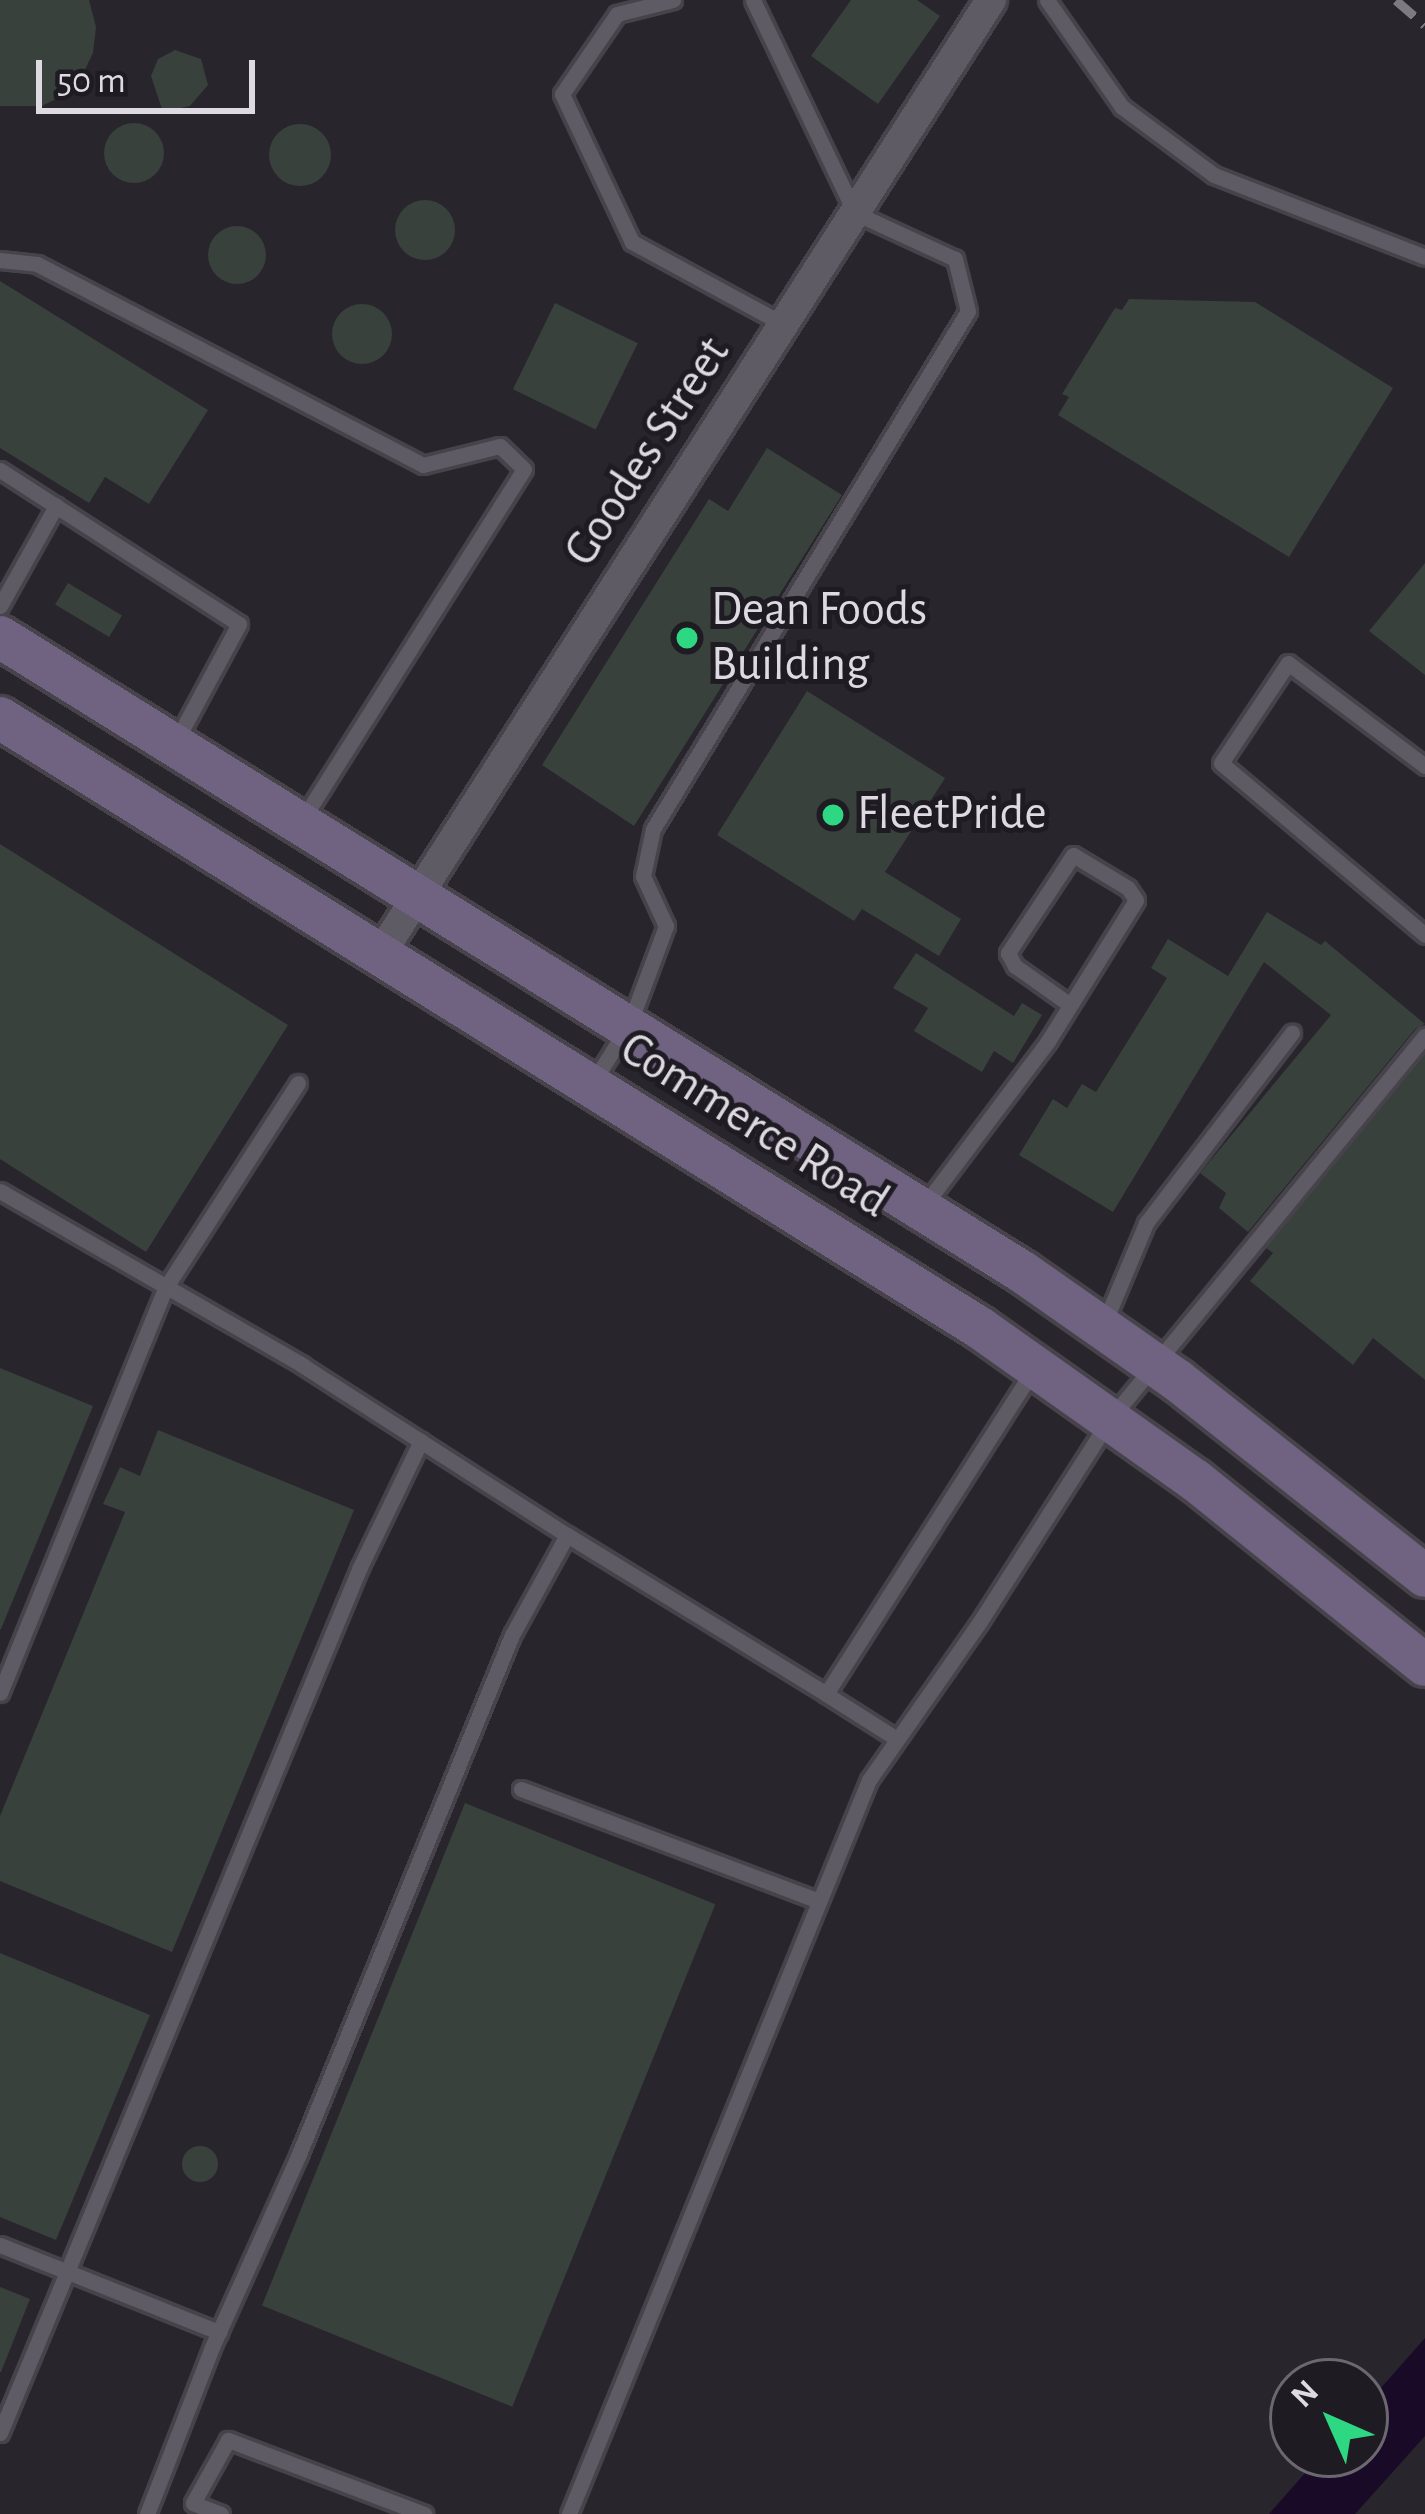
<!DOCTYPE html>
<style>
body{margin:0}
#map{position:relative;width:1425px;height:2514px;overflow:hidden;background:#28252d;font-family:"Alegreya Sans",sans-serif}
div>[style]{position:absolute}
.water>*{inset:0;background:#190b27}
.building>*{inset:0;background:#38413b;transform-origin:0 0}
.round{border-radius:50%}
.roads{filter:drop-shadow(3px 0 #46434a) drop-shadow(-3px 0 #46434a) drop-shadow(0 3px #46434a) drop-shadow(0 -3px #46434a)}
.service>*{height:15px;margin:-7.5px;padding:0 7.5px;transform-origin:7.5px;border-radius:7.5px;background:#5f5b64}
.minor>*{height:30px;margin:-15px;padding:0 15px;transform-origin:15px;border-radius:15px;background:#5f5b64}
.secondary>*{height:42px;margin:-21px;padding:0 21px;transform-origin:21px;border-radius:21px;background:#706381}
.rail>*{height:9px;margin-top:-4.5px;transform-origin:0;background:repeating-linear-gradient(90deg,#7d7a81 0 24px,transparent 0 36px)}
.dots>*{width:33px;height:33px;translate:-50% -50%;box-sizing:border-box;border:6px solid #1f1b23;border-radius:50%}
span{translate:-50% -50%;white-space:nowrap;text-align:center;line-height:1.15;-webkit-text-stroke:10px #1f1b23;paint-order:stroke}
.street-label{font-size:48px;color:#dddbe1}
.poi-label{font-size:48px;color:#dddbe1}
.left{translate:0 -50%;text-align:left}
.north{position:absolute;left:1269px;top:2358px;width:120px;height:120px;box-sizing:border-box;background:#1f1b23;border:3px solid #6b686f;border-radius:50%;rotate:315deg;font-size:33px;font-weight:700;line-height:48px;text-align:center;color:#dddbe1}
.north::after{content:'';display:block;margin:auto;width:42px;height:54px;background:#2ed883;clip-path:polygon(50% 0,100% 100%,50% 72%,0 100%)}
.scale{position:absolute;left:36px;top:60px;width:219px;height:54px;box-sizing:border-box;border:6px solid #dddbe1;border-top:0;padding-left:15px;font-size:36px;line-height:42px;white-space:nowrap;color:#dddbe1;-webkit-text-stroke:9px #1f1b23;paint-order:stroke}
</style>
<div id="map">
<div class="water">
<div style="clip-path:polygon(1425px 2338px,1425px 2436px,1355px 2514px,1269px 2514px,1322px 2454px,1365px 2454px,1365px 2406px)"></div>
</div>
<div class="building">
<div style="clip-path:polygon(0 0,89px 0,96px 27px,93px 53px,82px 76px,64px 95px,42px 106px,0 106px)"></div>
<div style="clip-path:polygon(851px 0,917px 0,940px 16px,878px 104px,811px 56px)"></div>
<div style="clip-path:polygon(175px 50px,201px 59px,208px 85px,190px 106px,163px 112px,151px 76px,158px 59px)"></div>
<div class="round" style="left:104px;top:123px;width:60px;height:60px"></div>
<div class="round" style="left:269px;top:124px;width:62px;height:62px"></div>
<div class="round" style="left:395px;top:200px;width:60px;height:60px"></div>
<div class="round" style="left:208px;top:226px;width:58px;height:58px"></div>
<div style="clip-path:polygon(0 281px,208px 410px,149px 504px,105px 477px,89px 503px,0 448px)"></div>
<div style="clip-path:polygon(1129px 299px,1255px 302px,1393px 388px,1289px 557px,1058px 415px,1069px 397px,1062px 394px,1115px 308px,1122px 310px)"></div>
<div style="left:555px;top:303px;width:92px;height:96px;rotate:26deg"></div>
<div class="round" style="left:332px;top:304px;width:60px;height:60px"></div>
<div style="clip-path:polygon(767px 448px,842px 495px,634px 826px,542px 765px,709px 499px,728px 511px)"></div>
<div style="clip-path:polygon(1425px 563px,1425px 675px,1369px 631px)"></div>
<div style="left:68px;top:583px;width:63px;height:25px;rotate:31deg"></div>
<div style="clip-path:polygon(807px 691px,945px 778px,885px 872px,961px 919px,939px 956px,862px 909px,854px 921px,717px 835px)"></div>
<div style="clip-path:polygon(0 844px,288px 1025px,146px 1252px,0 1159px)"></div>
<div style="clip-path:polygon(1267px 912px,1321px 945px,1325px 941px,1425px 1024px,1416px 1028px,1248px 1232px,1219px 1208px,1226px 1193px,1200px 1173px,1331px 1015px,1264px 962px,1113px 1212px,1019px 1155px,1053px 1099px,1067px 1108px,1082px 1084px,1096px 1092px,1167px 978px,1151px 968px,1168px 939px,1228px 976px)"></div>
<div style="clip-path:polygon(916px 953px,1014px 1016px,1022px 1003px,1042px 1015px,1013px 1063px,994px 1051px,982px 1072px,914px 1031px,928px 1008px,893px 988px)"></div>
<div style="clip-path:polygon(1425px 1055px,1425px 1380px,1373px 1338px,1353px 1365px,1250px 1281px,1273px 1253px,1266px 1248px)"></div>
<div style="clip-path:polygon(0 1368px,93px 1406px,1px 1629px,0 1629px)"></div>
<div style="clip-path:polygon(158px 1430px,354px 1510px,172px 1952px,0 1881px,0 1816px,125px 1512px,103px 1504px,120px 1467px,140px 1476px)"></div>
<div style="left:465px;top:1803px;width:270px;height:542px;rotate:22deg"></div>
<div style="clip-path:polygon(0 1953px,150px 2015px,56px 2240px,0 2217px)"></div>
<div class="round" style="left:182px;top:2146px;width:36px;height:36px"></div>
<div style="clip-path:polygon(0 2287px,30px 2299px,1px 2372px,0 2372px)"></div>
</div>
<div class="roads">
<div class="service">
<div style="left:673px;top:0;width:58px;rotate:166deg"></div>
<div style="left:617px;top:14px;width:97px;rotate:124.5deg"></div>
<div style="left:562px;top:94px;width:164px;rotate:64.7deg"></div>
<div style="left:632px;top:242px;width:172px;rotate:28.5deg"></div>
<div style="left:1047px;top:0;width:131px;rotate:55deg"></div>
<div style="left:1122px;top:107px;width:114px;rotate:36.5deg"></div>
<div style="left:1214px;top:175px;width:226px;rotate:21.2deg"></div>
<div style="left:0;top:260px;width:37px;rotate:6deg"></div>
<div style="left:37px;top:264px;width:435px;rotate:27.5deg"></div>
<div style="left:423px;top:465px;width:79px;rotate:-13.9deg"></div>
<div style="left:500px;top:446px;width:33px;rotate:44deg"></div>
<div style="left:524px;top:469px;width:414px;rotate:122.3deg"></div>
<div style="left:0;top:470px;width:284px;rotate:32.8deg"></div>
<div style="left:239px;top:624px;width:133px;rotate:118.3deg"></div>
<div style="left:0;top:606px;width:115px;rotate:-60.8deg"></div>
<div style="left:1425px;top:766px;width:171px;rotate:-143.1deg"></div>
<div style="left:1288px;top:663px;width:120px;rotate:123.8deg"></div>
<div style="left:1221px;top:763px;width:267px;rotate:40.1deg"></div>
<div style="left:593px;top:1082px;width:67px;rotate:-57.7deg"></div>
<div style="left:629px;top:1025px;width:106px;rotate:-69.5deg"></div>
<div style="left:666px;top:926px;width:55px;rotate:-114.7deg"></div>
<div style="left:643px;top:876px;width:48px;rotate:-78deg"></div>
<div style="left:653px;top:829px;width:606px;rotate:-58.7deg"></div>
<div style="left:968px;top:311px;width:54px;rotate:-104deg"></div>
<div style="left:955px;top:259px;width:110px;rotate:-155.3deg"></div>
<div style="left:855px;top:213px;width:236px;rotate:-115.6deg"></div>
<div style="left:0;top:1191px;width:349px;rotate:29.9deg"></div>
<div style="left:302px;top:1365px;width:315px;rotate:32.7deg"></div>
<div style="left:923px;top:1207px;width:208px;rotate:-53deg"></div>
<div style="left:1048px;top:1041px;width:166px;rotate:-58deg"></div>
<div style="left:1136px;top:900px;width:14px;rotate:-124deg"></div>
<div style="left:1128px;top:888px;width:64px;rotate:-149deg"></div>
<div style="left:1073px;top:855px;width:118px;rotate:123.6deg"></div>
<div style="left:1008px;top:953px;width:15px;rotate:62deg"></div>
<div style="left:1015px;top:966px;width:67px;rotate:35.3deg"></div>
<div style="left:1103px;top:1326px;width:112px;rotate:-67.3deg"></div>
<div style="left:1146px;top:1223px;width:240px;rotate:-52.5deg"></div>
<div style="left:0;top:1693px;width:439px;rotate:-67.8deg"></div>
<div style="left:166px;top:1287px;width:243px;rotate:-57.1deg"></div>
<div style="left:826px;top:1694px;width:84px;rotate:32.4deg"></div>
<div style="left:521px;top:1789px;width:318px;rotate:20.6deg"></div>
<div style="left:0;top:2245px;width:236px;rotate:21.7deg"></div>
<div style="left:0;top:2433px;width:938px;rotate:-67.43deg"></div>
<div style="left:360px;top:1567px;width:140px;rotate:-64.2deg"></div>
<div style="left:147px;top:2514px;width:179px;rotate:-68.7deg"></div>
<div style="left:212px;top:2347px;width:212px;rotate:-65.7deg"></div>
<div style="left:299px;top:2154px;width:561px;rotate:-67.69deg"></div>
<div style="left:512px;top:1635px;width:114px;rotate:-61.2deg"></div>
<div style="left:567px;top:1535px;width:304px;rotate:31.5deg"></div>
<div style="left:826px;top:1694px;width:384px;rotate:-57.4deg"></div>
<div style="left:221px;top:2514px;width:30px;rotate:-159deg"></div>
<div style="left:193px;top:2503px;width:72px;rotate:-60.9deg"></div>
<div style="left:228px;top:2440px;width:210px;rotate:20.7deg"></div>
<div style="left:569px;top:2514px;width:793px;rotate:-67.77deg"></div>
<div style="left:869px;top:1780px;width:192px;rotate:-55deg"></div>
<div style="left:979px;top:1623px;width:242px;rotate:-57.3deg"></div>
<div style="left:1110px;top:1419px;width:496px;rotate:-50.6deg"></div>
</div>
<div class="minor">
<div style="left:381px;top:953px;width:1132px;rotate:-57.38deg"></div>
</div>
<div class="secondary">
<div style="left:0;top:637px;width:1205px;rotate:31.84deg"></div>
<div style="left:1024px;top:1273px;width:187px;rotate:35deg"></div>
<div style="left:1177px;top:1380px;width:316px;rotate:38.3deg"></div>
<div style="left:0;top:718px;width:1154px;rotate:31.9deg"></div>
<div style="left:980px;top:1328px;width:263px;rotate:35.3deg"></div>
<div style="left:1195px;top:1480px;width:295px;rotate:38.8deg"></div>
</div>
</div>
<div class="rail">
<div style="left:1396px;top:0;width:38px;rotate:41deg"></div>
</div>
<div class="dots">
<div style="left:687px;top:638px;background:#2ed883"></div>
<div style="left:833px;top:815px;background:#2ed883"></div>
</div>
<div class="street-label">
<span style="left:648px;top:452px;rotate:-57deg">Goodes Street</span>
<span style="left:754px;top:1126px;rotate:32deg">Commerce Road</span>
</div>
<div class="poi-label">
<span class="left" style="left:711px;top:638px">Dean Foods<br>Building</span>
<span class="left" style="left:857px;top:815px">FleetPride</span>
</div>
<div class="north">N</div>
<div class="scale">50 m</div>
</div>
